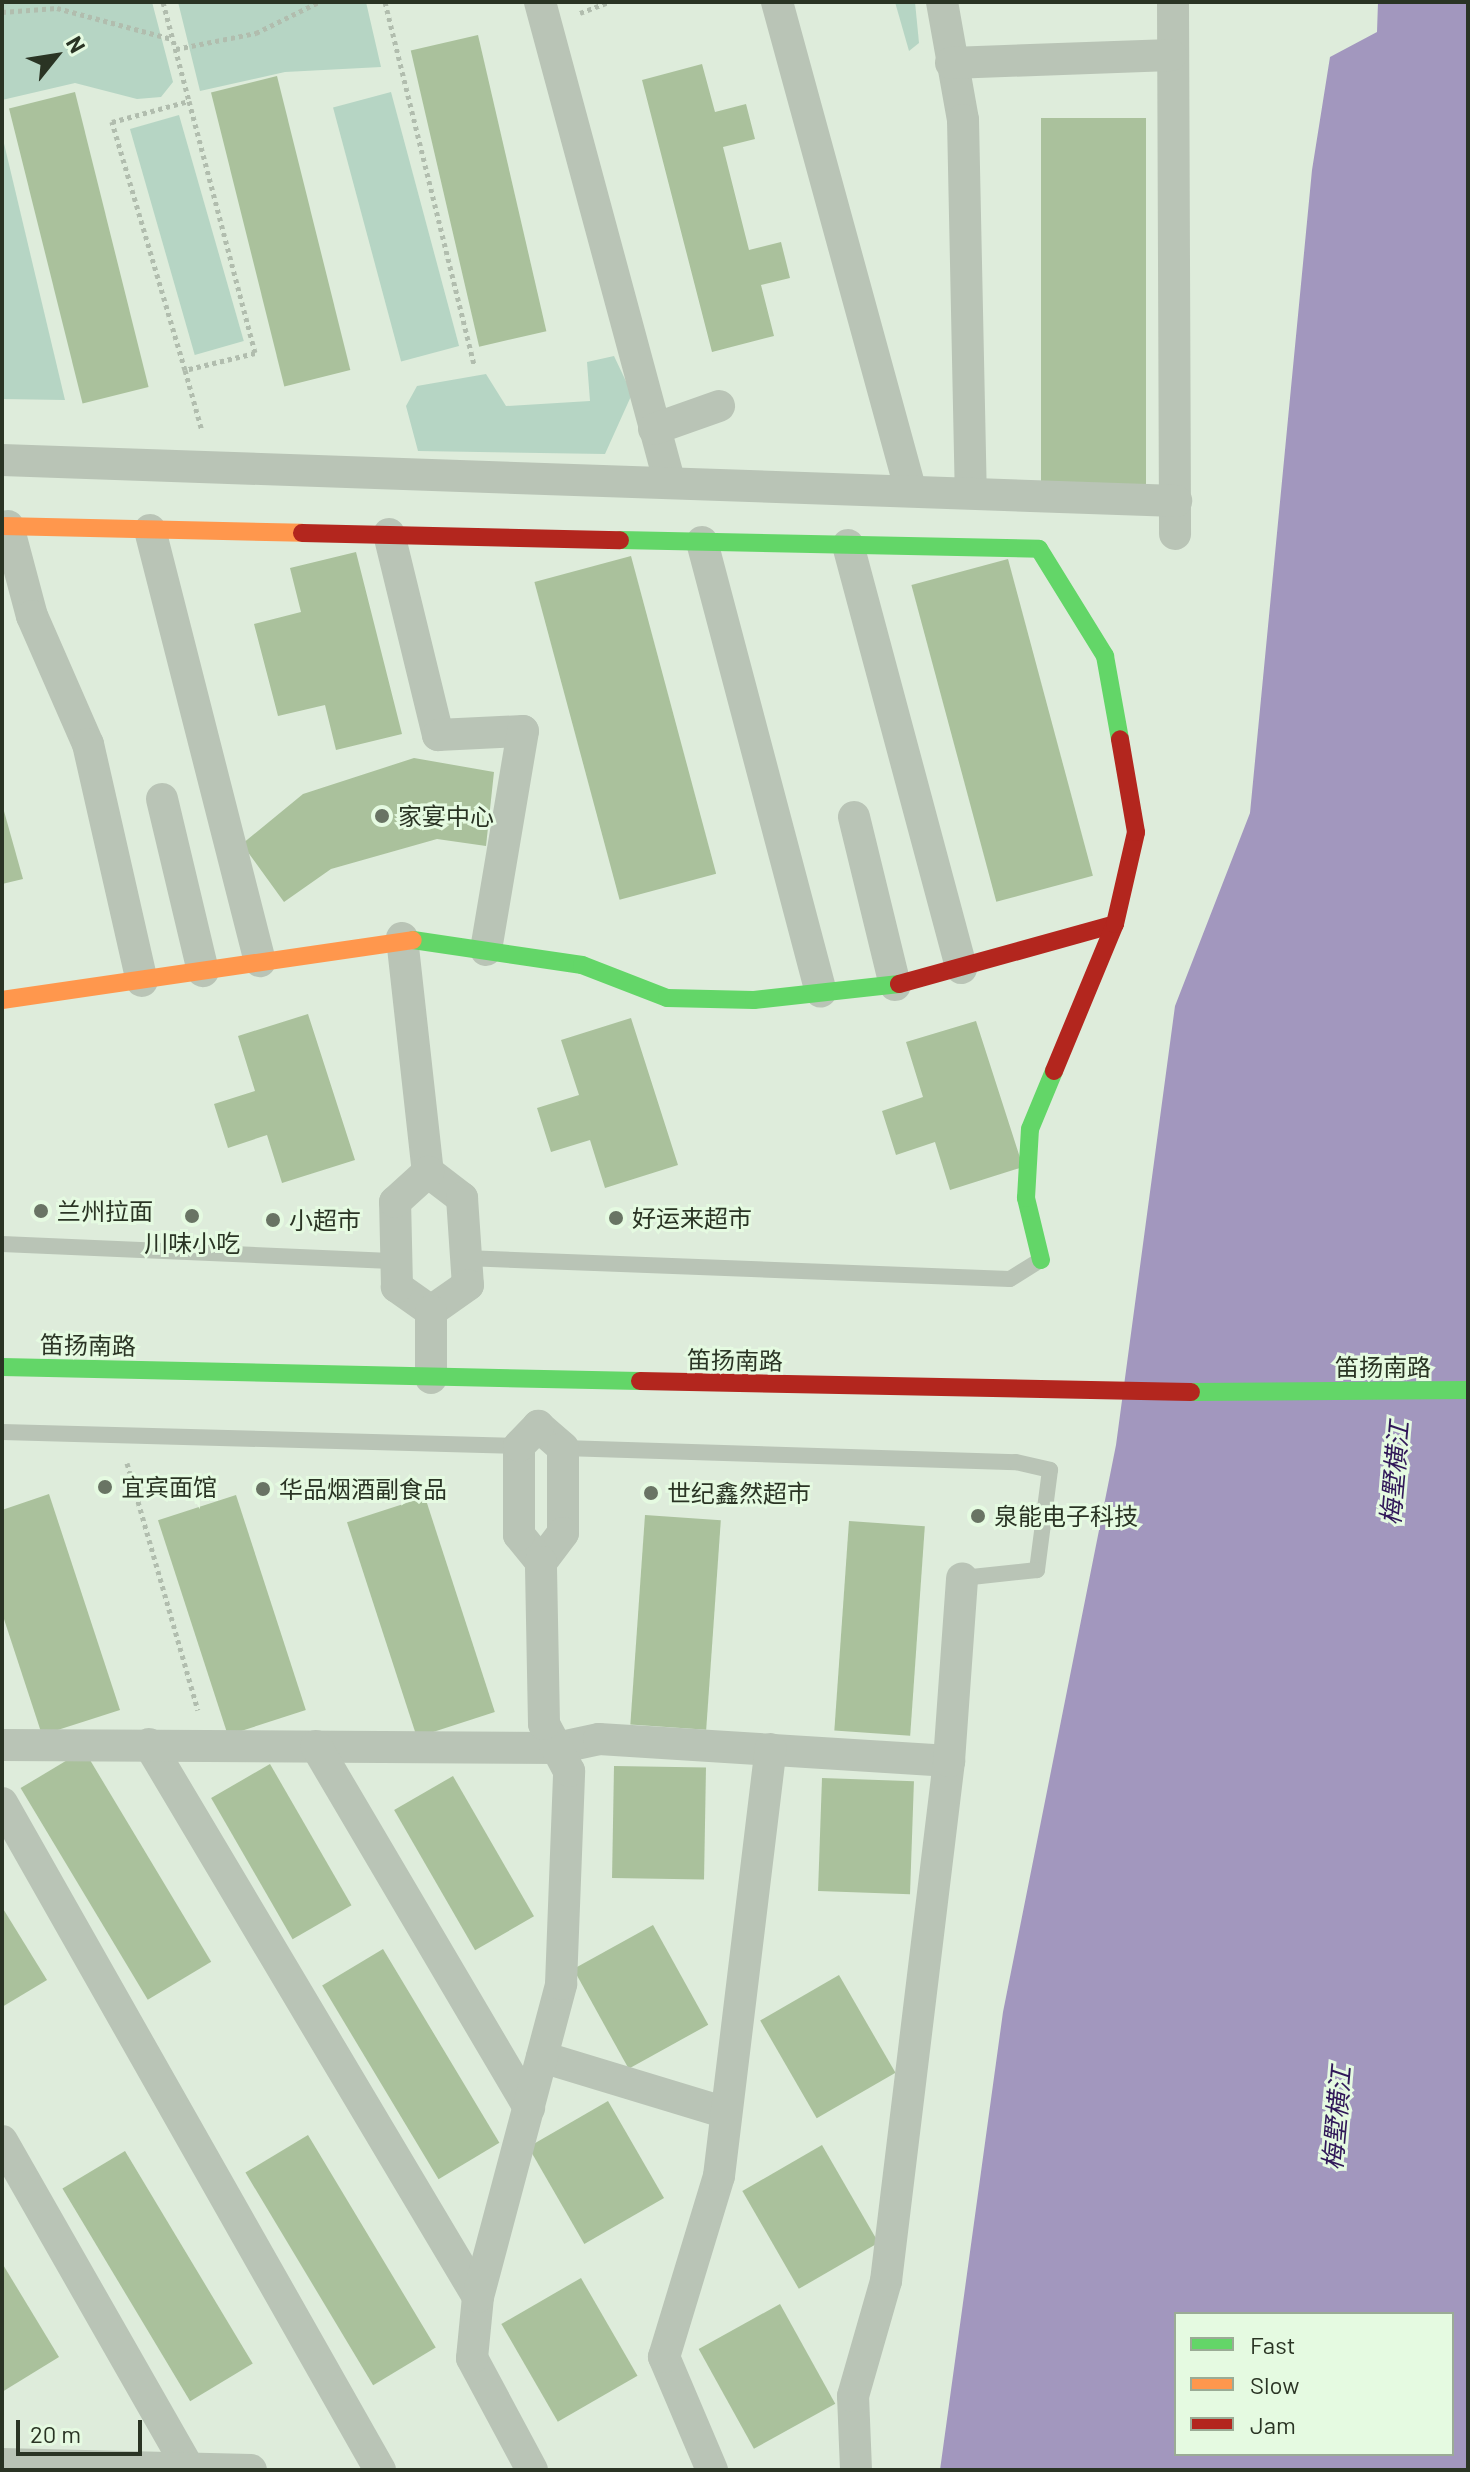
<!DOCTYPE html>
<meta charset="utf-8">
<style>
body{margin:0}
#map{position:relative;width:1470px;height:2472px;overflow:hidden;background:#deecdb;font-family:Barlow,"Noto Sans SC",sans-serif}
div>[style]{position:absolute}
.green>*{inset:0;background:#b6d5c4;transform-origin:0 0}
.water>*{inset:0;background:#a297be}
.building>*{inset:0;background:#aac19c;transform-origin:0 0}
.path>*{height:5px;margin-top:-2.5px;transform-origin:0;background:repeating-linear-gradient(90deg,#b1bdae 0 4px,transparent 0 8px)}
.lane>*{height:16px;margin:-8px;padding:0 8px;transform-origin:8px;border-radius:8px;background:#b9c4b6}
.street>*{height:32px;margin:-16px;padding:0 16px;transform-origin:16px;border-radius:16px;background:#b9c4b6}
.fast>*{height:18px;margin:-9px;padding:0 9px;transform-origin:9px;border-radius:9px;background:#63d668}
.slow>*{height:18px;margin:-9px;padding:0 9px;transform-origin:9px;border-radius:9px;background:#ff974d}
.jam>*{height:18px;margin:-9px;padding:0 9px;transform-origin:9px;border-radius:9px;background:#b3261e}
.dots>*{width:22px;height:22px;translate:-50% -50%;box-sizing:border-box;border:4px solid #e5fae1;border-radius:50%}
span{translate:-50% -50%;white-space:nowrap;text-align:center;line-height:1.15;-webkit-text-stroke:6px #e5fae1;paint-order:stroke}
.poi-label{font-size:24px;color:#2a3424}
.left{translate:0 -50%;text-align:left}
.street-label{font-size:24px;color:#2a3424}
.water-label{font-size:26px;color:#301758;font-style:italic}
.frame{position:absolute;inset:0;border:4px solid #2a3424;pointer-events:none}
.legend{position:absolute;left:1174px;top:2312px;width:280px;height:144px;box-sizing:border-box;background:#e5fae1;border:2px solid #9aab95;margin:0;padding:10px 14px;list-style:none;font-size:24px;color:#2a3424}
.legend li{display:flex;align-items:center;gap:16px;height:40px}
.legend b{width:40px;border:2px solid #9aab95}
.north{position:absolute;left:16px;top:16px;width:80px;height:80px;-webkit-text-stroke:6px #e5fae1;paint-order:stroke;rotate:60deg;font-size:22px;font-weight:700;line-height:32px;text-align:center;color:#2a3424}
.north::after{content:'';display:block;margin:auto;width:28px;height:36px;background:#2a3424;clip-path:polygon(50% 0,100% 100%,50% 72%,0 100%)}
.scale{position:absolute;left:16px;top:2420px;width:126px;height:36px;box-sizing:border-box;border:4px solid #2a3424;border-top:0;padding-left:10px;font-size:24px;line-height:28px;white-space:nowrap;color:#2a3424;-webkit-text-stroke:6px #e5fae1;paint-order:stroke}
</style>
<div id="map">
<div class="green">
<div style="clip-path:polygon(2px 2px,152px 2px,173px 82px,161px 97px,137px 99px,75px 83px,2px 100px)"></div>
<div style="clip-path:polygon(178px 2px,366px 2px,381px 67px,285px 72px,200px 91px)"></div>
<div style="clip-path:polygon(895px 2px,915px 2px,919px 43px,909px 51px)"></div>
<div style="left:391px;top:92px;width:263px;height:60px;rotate:75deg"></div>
<div style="left:179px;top:115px;width:235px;height:51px;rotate:74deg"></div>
<div style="clip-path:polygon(2px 135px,65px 400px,2px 399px)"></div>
<div style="clip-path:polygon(614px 356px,632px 394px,605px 454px,418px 451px,406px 406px,417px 386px,486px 374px,506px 406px,590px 401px,587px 362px)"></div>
</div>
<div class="water">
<div style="clip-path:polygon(evenodd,1378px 2px,1468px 2px,1468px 2470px,940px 2470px,1003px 2012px,1116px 1445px,1175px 1006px,1250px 813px,1312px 170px,1330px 57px,1377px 32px,1378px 2px,1176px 2314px,1452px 2314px,1452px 2454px,1176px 2454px,1176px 2314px)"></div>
</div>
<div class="building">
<div style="left:478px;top:35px;width:304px;height:69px;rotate:77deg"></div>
<div style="clip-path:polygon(702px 64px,715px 112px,746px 104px,755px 139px,723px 147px,749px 250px,781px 242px,790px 278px,761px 285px,774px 336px,712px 352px,642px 80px)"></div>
<div style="left:277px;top:76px;width:303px;height:68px;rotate:76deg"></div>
<div style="left:75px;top:92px;width:304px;height:68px;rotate:76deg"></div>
<div style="left:1041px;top:118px;width:105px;height:370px"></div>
<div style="clip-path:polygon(356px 552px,402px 734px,336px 750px,325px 705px,278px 716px,254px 624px,301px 612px,290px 568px)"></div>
<div style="left:631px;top:556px;width:329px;height:100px;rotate:75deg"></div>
<div style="left:1008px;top:559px;width:328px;height:100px;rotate:75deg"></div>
<div style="clip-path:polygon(414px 758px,494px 772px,486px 846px,437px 839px,331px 869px,284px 902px,242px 844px,303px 794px)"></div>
<div style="clip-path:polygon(2px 804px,23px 879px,2px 884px)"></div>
<div style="clip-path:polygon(308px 1014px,355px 1160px,282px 1183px,267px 1135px,228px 1148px,214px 1104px,255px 1091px,238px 1036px)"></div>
<div style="clip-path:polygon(631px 1018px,678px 1165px,605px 1188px,590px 1140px,551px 1152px,537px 1108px,579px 1095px,561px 1040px)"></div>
<div style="clip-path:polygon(976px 1021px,1023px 1167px,950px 1190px,935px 1142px,896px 1155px,882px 1111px,923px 1097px,906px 1042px)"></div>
<div style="clip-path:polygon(49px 1494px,120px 1710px,42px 1735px,2px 1613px,2px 1510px)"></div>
<div style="left:236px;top:1495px;width:226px;height:82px;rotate:72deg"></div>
<div style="left:425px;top:1497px;width:226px;height:82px;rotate:72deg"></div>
<div style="left:645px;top:1515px;width:76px;height:210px;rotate:4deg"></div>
<div style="left:849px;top:1521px;width:76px;height:210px;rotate:4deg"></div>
<div style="left:84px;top:1750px;width:247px;height:74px;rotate:59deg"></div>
<div style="left:270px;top:1764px;width:163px;height:68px;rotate:60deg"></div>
<div style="left:614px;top:1766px;width:92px;height:112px;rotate:1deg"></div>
<div style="left:453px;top:1776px;width:162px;height:68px;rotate:60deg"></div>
<div style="left:822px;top:1778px;width:92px;height:113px;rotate:2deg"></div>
<div style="clip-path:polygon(2px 1907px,47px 1980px,2px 2007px)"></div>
<div style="left:653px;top:1925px;width:114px;height:91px;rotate:61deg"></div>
<div style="left:383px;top:1949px;width:226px;height:71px;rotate:59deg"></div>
<div style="left:839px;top:1975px;width:113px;height:91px;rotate:60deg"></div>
<div style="left:608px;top:2101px;width:112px;height:92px;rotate:60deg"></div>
<div style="left:308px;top:2135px;width:248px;height:73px;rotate:59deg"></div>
<div style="left:822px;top:2145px;width:113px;height:92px;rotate:60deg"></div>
<div style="left:125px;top:2151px;width:248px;height:73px;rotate:59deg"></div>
<div style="clip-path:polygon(2px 2263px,59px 2357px,2px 2392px)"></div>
<div style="left:581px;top:2278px;width:113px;height:92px;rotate:60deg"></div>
<div style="left:780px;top:2304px;width:114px;height:93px;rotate:61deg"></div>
</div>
<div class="path">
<div style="left:163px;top:2px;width:102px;rotate:75.3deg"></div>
<div style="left:189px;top:101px;width:260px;rotate:75.3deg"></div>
<div style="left:255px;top:353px;width:72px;rotate:166.3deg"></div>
<div style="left:185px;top:370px;width:259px;rotate:-106.4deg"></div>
<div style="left:112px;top:122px;width:80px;rotate:-15.3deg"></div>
<div style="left:385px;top:2px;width:373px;rotate:76.2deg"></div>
<div style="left:2px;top:12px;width:55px;rotate:-4.2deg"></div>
<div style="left:57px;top:8px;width:119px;rotate:15.1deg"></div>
<div style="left:580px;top:13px;width:31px;rotate:-21deg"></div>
<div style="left:176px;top:49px;width:82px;rotate:-11.3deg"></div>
<div style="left:256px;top:33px;width:70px;rotate:-26.2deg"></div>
<div style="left:185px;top:370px;width:63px;rotate:74.4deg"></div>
<div style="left:127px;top:1463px;width:257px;rotate:74deg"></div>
</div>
<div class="lane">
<div style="left:2px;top:1244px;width:395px;rotate:2.5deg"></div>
<div style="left:465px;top:1258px;width:545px;rotate:2.21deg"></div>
<div style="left:1010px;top:1279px;width:36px;rotate:-32deg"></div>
<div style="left:2px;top:1432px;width:517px;rotate:1.55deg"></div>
<div style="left:563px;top:1448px;width:453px;rotate:1.8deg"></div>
<div style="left:1016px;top:1462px;width:35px;rotate:13deg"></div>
<div style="left:1050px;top:1470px;width:101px;rotate:97.4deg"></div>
<div style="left:1037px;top:1570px;width:75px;rotate:173.9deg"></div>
</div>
<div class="street">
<div style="left:540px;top:2px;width:496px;rotate:74.9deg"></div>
<div style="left:777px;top:2px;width:504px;rotate:74.7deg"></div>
<div style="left:942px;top:2px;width:120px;rotate:79.9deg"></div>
<div style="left:963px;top:120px;width:370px;rotate:88.8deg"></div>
<div style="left:1173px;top:2px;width:532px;rotate:89.78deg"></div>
<div style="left:951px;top:63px;width:220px;rotate:-2.1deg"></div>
<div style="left:654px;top:429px;width:69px;rotate:-19.5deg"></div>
<div style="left:2px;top:460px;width:1175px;rotate:2deg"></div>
<div style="left:8px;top:526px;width:93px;rotate:75.1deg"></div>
<div style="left:32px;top:616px;width:140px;rotate:66.4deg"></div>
<div style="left:88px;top:744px;width:243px;rotate:77.2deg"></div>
<div style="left:150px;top:530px;width:445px;rotate:75.7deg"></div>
<div style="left:389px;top:534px;width:207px;rotate:76.3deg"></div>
<div style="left:438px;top:735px;width:85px;rotate:-2.7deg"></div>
<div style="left:523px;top:731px;width:222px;rotate:99.6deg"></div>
<div style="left:702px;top:542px;width:465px;rotate:75.2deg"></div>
<div style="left:848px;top:545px;width:438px;rotate:75deg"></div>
<div style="left:162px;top:799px;width:177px;rotate:76.6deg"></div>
<div style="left:854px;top:817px;width:173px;rotate:76.3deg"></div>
<div style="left:402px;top:938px;width:235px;rotate:83.7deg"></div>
<div style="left:428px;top:1172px;width:43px;rotate:37.4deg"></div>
<div style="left:462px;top:1198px;width:87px;rotate:86.1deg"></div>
<div style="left:468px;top:1285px;width:45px;rotate:144.9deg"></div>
<div style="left:431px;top:1311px;width:42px;rotate:-144.8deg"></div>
<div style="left:397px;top:1287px;width:85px;rotate:-91.3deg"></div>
<div style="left:395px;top:1202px;width:45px;rotate:-42.3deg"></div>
<div style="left:431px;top:1311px;width:67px;rotate:90deg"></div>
<div style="left:538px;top:1426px;width:33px;rotate:41deg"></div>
<div style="left:563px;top:1448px;width:85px;rotate:90deg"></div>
<div style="left:563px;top:1533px;width:36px;rotate:127deg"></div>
<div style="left:541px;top:1562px;width:35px;rotate:-129deg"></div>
<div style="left:519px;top:1535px;width:89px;rotate:-90deg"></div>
<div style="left:519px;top:1446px;width:28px;rotate:-46deg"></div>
<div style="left:149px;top:1744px;width:643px;rotate:59.25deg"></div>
<div style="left:2px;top:1745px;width:555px;rotate:0.31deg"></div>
<div style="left:557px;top:1748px;width:43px;rotate:-12.1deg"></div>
<div style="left:599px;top:1739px;width:351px;rotate:3.6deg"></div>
<div style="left:316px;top:1746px;width:420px;rotate:59.5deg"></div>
<div style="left:2px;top:1803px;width:767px;rotate:60.46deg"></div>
<div style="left:542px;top:2057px;width:192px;rotate:16.9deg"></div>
<div style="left:2px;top:2141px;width:379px;rotate:60.3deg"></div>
<div style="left:2px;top:2464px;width:249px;rotate:1.4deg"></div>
<div style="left:532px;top:2470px;width:127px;rotate:-118.2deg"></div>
<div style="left:472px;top:2358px;width:61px;rotate:-84.4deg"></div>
<div style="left:478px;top:2297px;width:324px;rotate:-75.1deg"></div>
<div style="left:561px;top:1984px;width:213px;rotate:-87.8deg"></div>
<div style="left:569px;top:1771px;width:53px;rotate:-118deg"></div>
<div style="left:544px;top:1724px;width:162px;rotate:-91.1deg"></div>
<div style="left:712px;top:2470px;width:123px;rotate:-113deg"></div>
<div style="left:664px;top:2357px;width:189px;rotate:-73.1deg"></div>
<div style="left:719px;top:2176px;width:430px;rotate:-83.1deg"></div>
<div style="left:856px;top:2470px;width:74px;rotate:-92.3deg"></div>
<div style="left:853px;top:2396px;width:120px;rotate:-74deg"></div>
<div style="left:886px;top:2281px;width:524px;rotate:-83.09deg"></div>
<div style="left:949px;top:1761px;width:183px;rotate:-85.9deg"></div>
</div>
<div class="fast">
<div style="left:620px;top:540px;width:419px;rotate:1.2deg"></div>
<div style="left:1039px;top:549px;width:126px;rotate:58.3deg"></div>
<div style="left:1105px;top:656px;width:84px;rotate:79.8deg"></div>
<div style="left:413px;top:940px;width:171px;rotate:8.4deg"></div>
<div style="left:582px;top:965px;width:91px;rotate:21.2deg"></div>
<div style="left:667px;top:998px;width:87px;rotate:1.3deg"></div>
<div style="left:754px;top:1000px;width:146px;rotate:-6.3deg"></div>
<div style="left:1041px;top:1260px;width:64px;rotate:-103.6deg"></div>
<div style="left:1026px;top:1198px;width:69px;rotate:-86.7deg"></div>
<div style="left:1030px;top:1129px;width:63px;rotate:-67.5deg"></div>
<div style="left:2px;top:1367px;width:638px;rotate:1.26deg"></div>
<div style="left:1191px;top:1392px;width:277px;rotate:-0.4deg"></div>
</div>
<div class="slow">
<div style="left:2px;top:526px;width:300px;rotate:1.3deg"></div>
<div style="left:2px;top:1000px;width:415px;rotate:-8.3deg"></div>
</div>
<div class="jam">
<div style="left:302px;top:533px;width:318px;rotate:1.3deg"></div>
<div style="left:899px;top:984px;width:224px;rotate:-15.5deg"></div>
<div style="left:1054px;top:1071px;width:159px;rotate:-67.5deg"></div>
<div style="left:1115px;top:924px;width:94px;rotate:-77.1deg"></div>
<div style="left:1136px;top:832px;width:94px;rotate:-99.8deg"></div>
<div style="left:640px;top:1381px;width:551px;rotate:1.14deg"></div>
</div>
<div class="dots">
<div style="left:382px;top:816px;background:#697464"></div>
<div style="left:41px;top:1211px;background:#697464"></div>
<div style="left:192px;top:1216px;background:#697464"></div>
<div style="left:616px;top:1218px;background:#697464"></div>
<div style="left:273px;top:1220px;background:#697464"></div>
<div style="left:105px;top:1487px;background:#697464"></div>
<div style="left:263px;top:1489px;background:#697464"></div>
<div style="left:651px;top:1493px;background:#697464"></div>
<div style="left:978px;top:1516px;background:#697464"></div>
</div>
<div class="poi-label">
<span class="left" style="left:398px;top:816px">家宴中心</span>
<span class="left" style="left:57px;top:1211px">兰州拉面</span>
<span class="left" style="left:632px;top:1218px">好运来超市</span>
<span class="left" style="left:289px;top:1220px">小超市</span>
<span style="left:192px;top:1243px">川味小吃</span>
<span class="left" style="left:121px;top:1487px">宜宾面馆</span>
<span class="left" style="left:279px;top:1489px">华品烟酒副食品</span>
<span class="left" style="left:667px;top:1493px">世纪鑫然超市</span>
<span class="left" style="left:994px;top:1516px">泉能电子科技</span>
</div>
<div class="street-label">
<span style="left:88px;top:1345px;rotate:1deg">笛扬南路</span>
<span style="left:735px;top:1360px;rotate:1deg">笛扬南路</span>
<span style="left:1383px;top:1367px">笛扬南路</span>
</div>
<div class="water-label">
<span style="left:1394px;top:1473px;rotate:-85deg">梅墅横江</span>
<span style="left:1336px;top:2118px;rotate:-85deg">梅墅横江</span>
</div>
<div class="frame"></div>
<ul class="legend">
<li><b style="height:10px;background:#63d668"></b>Fast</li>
<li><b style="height:10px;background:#ff974d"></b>Slow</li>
<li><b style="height:10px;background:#b3261e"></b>Jam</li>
</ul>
<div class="north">N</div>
<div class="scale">20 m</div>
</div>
